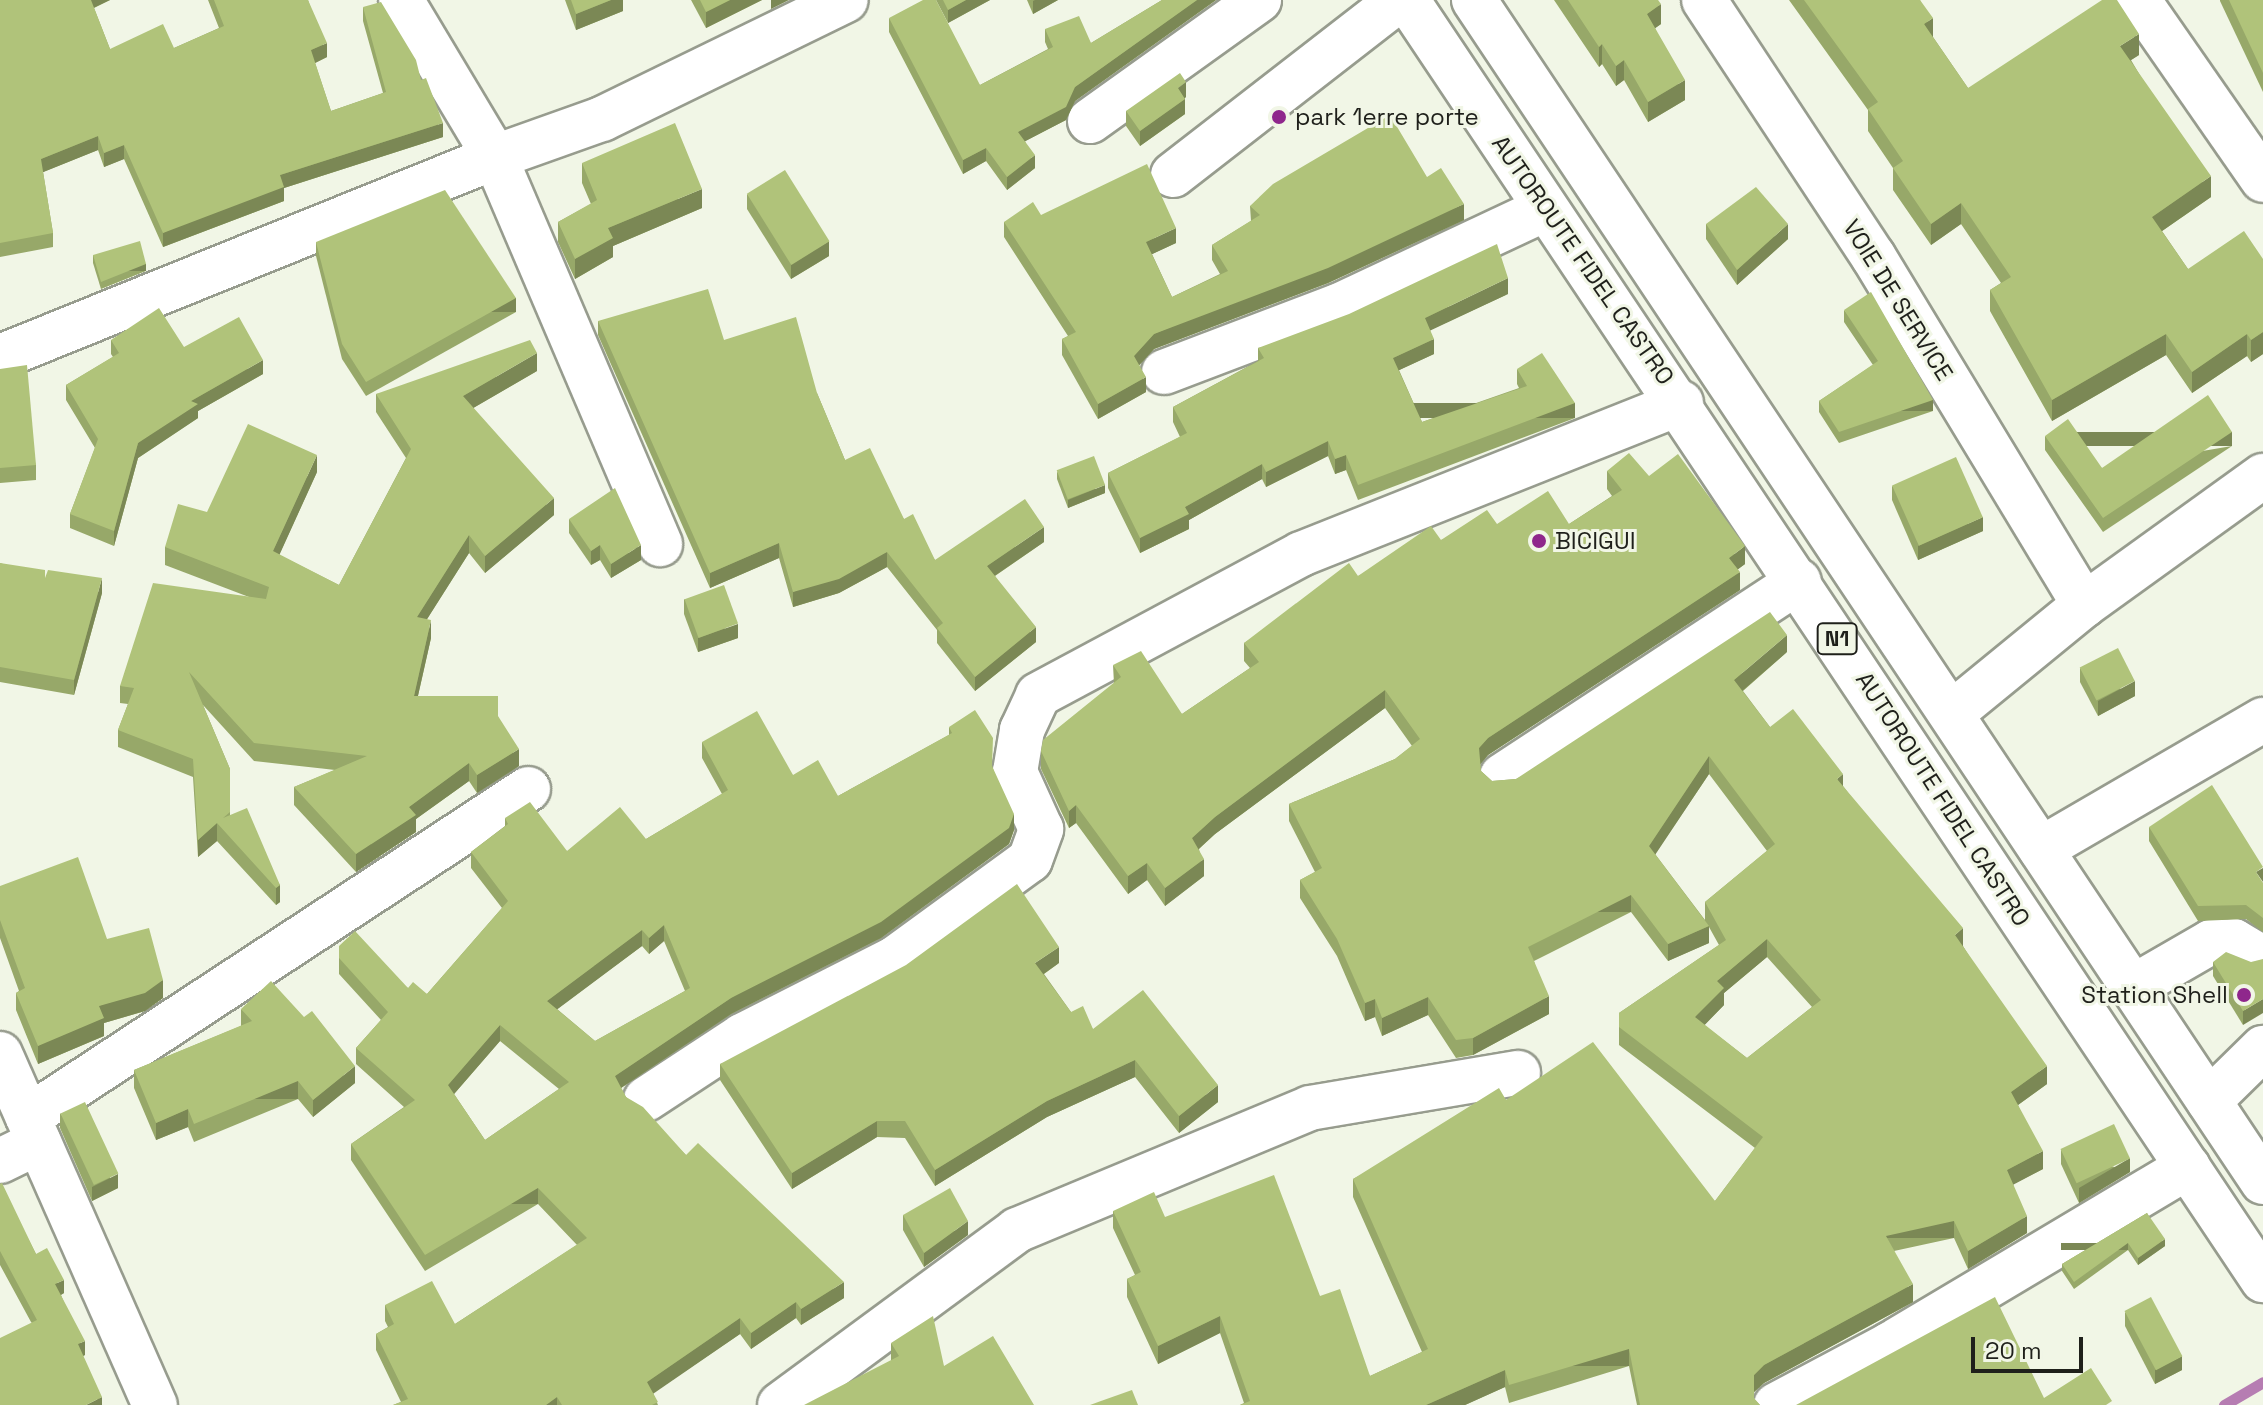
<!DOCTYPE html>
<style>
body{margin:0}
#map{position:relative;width:2263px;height:1405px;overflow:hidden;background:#f1f6e6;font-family:"Space Grotesk",sans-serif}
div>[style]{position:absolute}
.stream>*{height:11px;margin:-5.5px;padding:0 5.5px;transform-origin:5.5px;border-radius:5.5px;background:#b67db2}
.roads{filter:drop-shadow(2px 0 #979c8e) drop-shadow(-2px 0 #979c8e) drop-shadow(0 2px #979c8e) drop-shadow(0 -2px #979c8e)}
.minor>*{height:44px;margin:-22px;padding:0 22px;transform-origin:22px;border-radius:22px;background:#fff}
.highway>*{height:44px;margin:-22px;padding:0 22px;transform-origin:22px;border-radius:22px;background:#fff}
.wall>*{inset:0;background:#97a869}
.shaded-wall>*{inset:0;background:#7b8855;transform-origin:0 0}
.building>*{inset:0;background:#b0c37a;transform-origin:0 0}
.dots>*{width:22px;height:22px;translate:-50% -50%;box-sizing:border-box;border:4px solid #f1f6e6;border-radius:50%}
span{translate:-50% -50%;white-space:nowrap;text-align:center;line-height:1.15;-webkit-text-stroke:6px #f1f6e6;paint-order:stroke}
.shield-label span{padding:2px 6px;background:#f1f6e6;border:2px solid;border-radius:6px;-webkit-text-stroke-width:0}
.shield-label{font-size:22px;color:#1f201b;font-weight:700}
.poi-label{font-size:24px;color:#1f201b}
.left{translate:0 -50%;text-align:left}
.right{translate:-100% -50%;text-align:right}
.street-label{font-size:24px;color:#1f201b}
.scale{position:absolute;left:1971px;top:1337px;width:112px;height:36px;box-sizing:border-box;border:4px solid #1f201b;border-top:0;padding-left:10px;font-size:24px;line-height:28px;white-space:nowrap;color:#1f201b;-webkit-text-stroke:6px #f1f6e6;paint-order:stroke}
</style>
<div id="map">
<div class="stream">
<div style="left:2224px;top:1405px;width:45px;rotate:-30.5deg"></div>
</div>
<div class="roads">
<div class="minor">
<div style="left:401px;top:0;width:183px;rotate:59.1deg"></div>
<div style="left:495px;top:157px;width:421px;rotate:66.9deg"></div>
<div style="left:1704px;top:0;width:307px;rotate:56.6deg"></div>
<div style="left:1873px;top:256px;width:408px;rotate:58.8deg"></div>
<div style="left:2138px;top:0;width:219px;rotate:55.2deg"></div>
<div style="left:1090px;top:121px;width:208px;rotate:-35.6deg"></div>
<div style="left:1173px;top:175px;width:286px;rotate:-37.8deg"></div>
<div style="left:0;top:357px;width:534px;rotate:-22deg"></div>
<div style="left:495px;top:157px;width:114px;rotate:-19.6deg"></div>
<div style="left:602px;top:119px;width:271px;rotate:-26deg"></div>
<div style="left:1164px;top:372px;width:186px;rotate:-20.8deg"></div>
<div style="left:1338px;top:306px;width:229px;rotate:-25.1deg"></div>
<div style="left:1952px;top:713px;width:171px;rotate:-39.3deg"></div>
<div style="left:2084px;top:605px;width:221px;rotate:-35.8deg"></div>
<div style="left:1502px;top:776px;width:355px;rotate:-33.3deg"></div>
<div style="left:2041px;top:849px;width:257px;rotate:-30.2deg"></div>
<div style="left:2133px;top:987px;width:90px;rotate:-30deg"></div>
<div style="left:2211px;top:942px;width:23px;rotate:-2deg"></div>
<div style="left:2234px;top:941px;width:21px;rotate:31deg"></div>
<div style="left:0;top:1054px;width:384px;rotate:66.2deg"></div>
<div style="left:646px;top:1099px;width:115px;rotate:-33.3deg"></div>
<div style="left:742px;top:1036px;width:170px;rotate:-26.9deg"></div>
<div style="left:894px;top:959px;width:168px;rotate:-36.1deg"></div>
<div style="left:1030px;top:860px;width:33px;rotate:-70deg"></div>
<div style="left:1041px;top:829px;width:63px;rotate:-114.5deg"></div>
<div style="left:1015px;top:772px;width:43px;rotate:-80.5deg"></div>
<div style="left:1022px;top:730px;width:38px;rotate:-65deg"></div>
<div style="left:1038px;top:695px;width:298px;rotate:-28.2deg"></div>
<div style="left:1301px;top:554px;width:409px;rotate:-21.7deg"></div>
<div style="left:2209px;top:1101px;width:76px;rotate:-44.5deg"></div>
<div style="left:28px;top:1117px;width:598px;rotate:-33.26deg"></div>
<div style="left:0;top:1161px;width:43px;rotate:-26deg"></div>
<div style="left:780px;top:1405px;width:295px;rotate:-36.4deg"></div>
<div style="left:1017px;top:1230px;width:317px;rotate:-22.6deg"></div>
<div style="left:1310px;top:1108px;width:211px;rotate:-9.6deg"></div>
<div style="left:1776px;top:1405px;width:128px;rotate:-28deg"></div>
<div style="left:1889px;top:1345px;width:348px;rotate:-30.8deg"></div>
</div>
<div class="highway">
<div style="left:1407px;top:0;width:1540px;rotate:56.23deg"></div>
<div style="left:1474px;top:0;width:1421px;rotate:56.28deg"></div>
</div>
</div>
<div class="wall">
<div style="clip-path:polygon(0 0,110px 0,94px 8px,110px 49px,174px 48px,219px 28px,208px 0,308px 0,327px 57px,315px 63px,331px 111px,383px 93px,363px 21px,363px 7px,421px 80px,443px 137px,284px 188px,284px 201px,163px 247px,124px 159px,104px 167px,98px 150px,43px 172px,53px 233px,53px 247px,0 257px)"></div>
<div style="clip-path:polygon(565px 0,623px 0,623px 11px,576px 30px)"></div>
<div style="clip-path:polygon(691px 0,762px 0,706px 28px)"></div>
<div style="clip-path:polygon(936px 0,990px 0,948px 23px)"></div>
<div style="clip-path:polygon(1027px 0,1058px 0,1033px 14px)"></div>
<div style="clip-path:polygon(1162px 0,1216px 0,1075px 101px,1066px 120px,1025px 141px,1035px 168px,1007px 190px,986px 161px,963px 174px,889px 32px,889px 18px,980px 85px,1048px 49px,1045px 42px,1045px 29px,1091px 43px)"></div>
<div style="clip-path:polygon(1554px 0,1658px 0,1661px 24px,1655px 28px,1685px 100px,1648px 122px,1624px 80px,1616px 86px,1602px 64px,1599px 67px)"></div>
<div style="clip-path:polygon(1789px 0,1920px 0,1933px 37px,1968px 88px,2139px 55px,2131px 60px,2211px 197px,2162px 231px,2188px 269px,2263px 259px,2263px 354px,2251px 362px,2247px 356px,2192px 393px,2166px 355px,2052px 421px,1990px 311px,1990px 290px,2001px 283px,1961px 224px,1931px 245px,1893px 190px,1893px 168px,1868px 131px,1868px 110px)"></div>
<div style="clip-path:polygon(2220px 0,2263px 0,2263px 92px,2220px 1px)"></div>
<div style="clip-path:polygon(1186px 97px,1185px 98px,1185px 114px,1140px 146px,1126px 126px,1126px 111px)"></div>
<div style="clip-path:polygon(582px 163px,702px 208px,613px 246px,613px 257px,575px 279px,558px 242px,558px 222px,591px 204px,582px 183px)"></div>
<div style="clip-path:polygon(1427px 177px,1464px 220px,1328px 283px,1154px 349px,1139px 365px,1146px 392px,1098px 419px,1062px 355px,1062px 339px,1068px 336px,1004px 237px,1004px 222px,1041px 215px,1176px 243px,1152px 254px,1172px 297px,1220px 274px,1212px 260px,1212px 245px,1251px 221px,1250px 206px)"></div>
<div style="clip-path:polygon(747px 194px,829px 256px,791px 279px,747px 209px)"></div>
<div style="clip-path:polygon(1706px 224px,1788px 239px,1737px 285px,1706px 239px)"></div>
<div style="clip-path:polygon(316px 242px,516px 312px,366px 396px,342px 359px,316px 256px)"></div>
<div style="clip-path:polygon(93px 255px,146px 271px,101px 289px,93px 263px)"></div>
<div style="clip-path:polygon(1508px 294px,1430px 330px,1434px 354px,1399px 370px,1422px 422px,1519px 388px,1517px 384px,1517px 369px,1575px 418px,1358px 500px,1346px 470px,1335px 474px,1328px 456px,1266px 487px,1262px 479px,1189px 520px,1189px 529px,1140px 553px,1108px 488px,1108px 473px,1180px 437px,1173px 422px,1173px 407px,1258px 361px,1258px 348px)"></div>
<div style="clip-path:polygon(1844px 310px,1933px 411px,1839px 443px,1819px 412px,1819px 401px,1873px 365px,1844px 322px)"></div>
<div style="clip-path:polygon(598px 321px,724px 340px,817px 393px,845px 460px,904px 519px,935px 560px,1044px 542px,995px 576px,1036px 642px,975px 691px,937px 643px,937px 630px,887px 567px,839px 593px,793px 607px,779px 558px,710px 588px,598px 335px)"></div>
<div style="clip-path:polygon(111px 340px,184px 347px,263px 374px,198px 411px,198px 418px,138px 458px,114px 546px,70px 528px,70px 514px,95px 448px,66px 400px,66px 385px,113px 357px,111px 354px)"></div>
<div style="clip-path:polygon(0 369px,36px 465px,36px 480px,0 483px)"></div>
<div style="clip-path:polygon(537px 371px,473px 408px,554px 515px,485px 573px,469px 553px,427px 619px,431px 638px,418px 696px,498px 717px,519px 766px,477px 793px,469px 781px,416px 819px,416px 832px,356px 872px,294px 805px,294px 787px,335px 770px,254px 761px,203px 705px,230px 769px,230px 815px,280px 885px,280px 902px,276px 905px,217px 841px,198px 857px,193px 777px,118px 747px,118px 730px,128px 704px,120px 703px,120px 686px,249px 597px,165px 565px,165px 547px,317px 472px,279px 555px,339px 585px,406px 458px,376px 412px,376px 394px)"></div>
<div style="clip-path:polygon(2045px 436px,2102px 468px,2232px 446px,2103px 532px,2045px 450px)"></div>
<div style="clip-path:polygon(evenodd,1607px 471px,1649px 476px,1745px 564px,1738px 569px,1740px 590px,1488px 755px,1480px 764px,1481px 771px,1492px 781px,1516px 779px,1787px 652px,1743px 691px,1770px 727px,1843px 786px,1963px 946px,2047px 1084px,2018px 1105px,2043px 1169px,2013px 1184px,2027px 1233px,1968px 1269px,1954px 1238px,1894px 1251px,1913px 1302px,1764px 1383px,1754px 1392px,1754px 1399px,1760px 1405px,1637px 1405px,1629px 1366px,1509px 1403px,1505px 1387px,1465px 1405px,1240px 1405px,1244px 1403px,1220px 1333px,1158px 1364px,1127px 1297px,1127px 1279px,1135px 1275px,1113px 1228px,1113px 1211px,1165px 1217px,1320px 1296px,1370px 1376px,1422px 1352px,1353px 1197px,1353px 1179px,1506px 1100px,1715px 1201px,1755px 1148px,1619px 1045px,1619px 1013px,1719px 945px,1709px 927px,1709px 943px,1668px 961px,1631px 912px,1534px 961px,1549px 1014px,1473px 1055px,1456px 1058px,1428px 1015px,1382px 1036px,1375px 1017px,1365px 1021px,1337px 956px,1300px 898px,1300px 880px,1315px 872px,1289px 821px,1289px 804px,1395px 759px,1412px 746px,1385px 708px,1215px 834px,1199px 849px,1204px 876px,1165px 906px,1147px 880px,1128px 894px,1076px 823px,1069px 828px,1041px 769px,1041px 751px,1114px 684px,1113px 665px,1182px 714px,1250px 668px,1244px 661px,1244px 643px,1358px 576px,1441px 540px,1497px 524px,1569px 524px,1612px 496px,1607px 489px,1607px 471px,1709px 774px,1767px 851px,1705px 902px,1705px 920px,1655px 854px,1709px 774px,1607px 471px,1767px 957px,1812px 1007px,1747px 1058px,1704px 1025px,1724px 1005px,1724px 993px,1767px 957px)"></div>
<div style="clip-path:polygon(1057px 472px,1105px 493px,1068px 508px,1057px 479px)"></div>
<div style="clip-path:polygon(1892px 486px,1983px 531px,1918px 560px,1892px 500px)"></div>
<div style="clip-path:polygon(569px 519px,641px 560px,611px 578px,600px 560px,591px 565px,569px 533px)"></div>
<div style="clip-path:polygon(0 563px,45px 578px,102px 593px,74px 695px,0 682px)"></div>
<div style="clip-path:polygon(684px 599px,738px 638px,698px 652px,684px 614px)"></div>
<div style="clip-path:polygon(2080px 668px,2135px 696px,2098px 716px,2080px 682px)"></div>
<div style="clip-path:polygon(evenodd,949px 727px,992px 766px,1014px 830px,1009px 844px,881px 938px,731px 1014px,621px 1088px,626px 1097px,686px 1155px,844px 1298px,801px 1325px,796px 1318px,751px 1349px,740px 1334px,653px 1393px,658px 1405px,393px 1405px,401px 1402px,376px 1350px,376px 1334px,388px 1327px,385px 1321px,385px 1305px,455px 1324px,577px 1245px,538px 1204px,425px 1271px,351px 1160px,351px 1144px,404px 1107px,356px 1064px,356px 1048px,381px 1020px,339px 974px,339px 946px,408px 988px,427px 994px,502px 908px,471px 868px,471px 852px,505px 826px,505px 818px,567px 851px,646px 839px,722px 794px,702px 758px,702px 742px,793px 775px,838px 796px,949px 735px,949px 727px,664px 941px,685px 991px,595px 1041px,557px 1009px,642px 946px,649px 954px,664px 941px,949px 727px,500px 1041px,559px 1089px,485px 1140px,454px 1094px,500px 1041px)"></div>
<div style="clip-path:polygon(2149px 827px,2263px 883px,2263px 932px,2246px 919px,2198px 921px,2149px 841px)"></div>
<div style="clip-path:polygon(0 886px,107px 939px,163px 998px,145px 1011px,104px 1023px,104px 1036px,38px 1064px,16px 1010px,16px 993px,19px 991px,0 938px)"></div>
<div style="clip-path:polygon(2213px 962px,2251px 962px,2243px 1025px,2213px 976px)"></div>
<div style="clip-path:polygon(1059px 963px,1044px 974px,1071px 1012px,1093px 1029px,1218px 1102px,1179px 1133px,1135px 1077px,1047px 1117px,935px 1186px,905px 1138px,877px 1137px,792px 1189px,720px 1080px,720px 1064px)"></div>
<div style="clip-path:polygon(241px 1009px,355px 1083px,313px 1117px,298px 1099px,194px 1142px,188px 1127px,156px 1140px,134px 1088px,134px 1070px,241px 1026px)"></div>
<div style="clip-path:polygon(60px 1113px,118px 1188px,92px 1201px,60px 1128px)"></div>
<div style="clip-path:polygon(2061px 1150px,2130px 1172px,2079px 1203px,2061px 1164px)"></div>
<div style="clip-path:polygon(0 1184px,36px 1254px,64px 1293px,61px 1295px,85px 1355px,83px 1356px,102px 1405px,31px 1322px,0 1265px)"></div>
<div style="clip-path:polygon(2147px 1213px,2165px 1246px,2138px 1265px,2128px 1250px,2074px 1289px,2062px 1271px,2062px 1264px)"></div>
<div style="clip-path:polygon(903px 1215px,968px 1235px,924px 1267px,903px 1230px)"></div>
<div style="clip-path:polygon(2125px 1312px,2182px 1370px,2155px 1384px,2125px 1326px)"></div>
<div style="clip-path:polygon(891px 1343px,944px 1366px,1034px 1405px,891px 1360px)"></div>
</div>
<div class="shaded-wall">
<div style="clip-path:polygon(89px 0,110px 0,89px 10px)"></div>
<div style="clip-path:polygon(611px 0,623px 0,623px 11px,576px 30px,576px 14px)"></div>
<div style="clip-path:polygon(730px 0,762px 0,706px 28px,706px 12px)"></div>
<div style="clip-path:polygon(771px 0,789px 0,771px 9px)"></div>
<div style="clip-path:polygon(966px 0,990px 0,948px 23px,948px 10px)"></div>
<div style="clip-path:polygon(1035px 0,1058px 0,1033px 14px,1033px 1px)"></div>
<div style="clip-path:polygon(1197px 0,1216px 0,1075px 101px,1066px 120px,1018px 145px,1018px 132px,1075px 87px)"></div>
<div style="clip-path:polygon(1661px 4px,1661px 24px,1647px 34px,1647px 14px)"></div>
<div style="clip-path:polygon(1933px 18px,1933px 40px,1924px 24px)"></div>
<div style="clip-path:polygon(2139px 34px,2139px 55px,2120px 67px,2120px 46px)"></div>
<div style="clip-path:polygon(327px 43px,327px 57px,311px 65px,311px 50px)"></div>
<div style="clip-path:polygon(1602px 44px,1602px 64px,1599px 67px,1599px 47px)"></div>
<div style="clip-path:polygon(1624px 60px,1624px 80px,1616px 86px,1616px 66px)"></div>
<div style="clip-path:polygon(1685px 80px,1685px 100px,1648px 122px,1648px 102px)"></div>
<div style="clip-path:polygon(1186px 82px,1186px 97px,1178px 103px,1178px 88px)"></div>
<div style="clip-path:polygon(1185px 99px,1185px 114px,1140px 146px,1140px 131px)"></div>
<div style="clip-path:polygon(443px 123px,443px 137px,284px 188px,284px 201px,163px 247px,163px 233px,280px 175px)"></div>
<div style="clip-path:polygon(98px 136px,98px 150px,41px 173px,41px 159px)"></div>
<div style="clip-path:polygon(124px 145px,124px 159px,104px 167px,104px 153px)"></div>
<div style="clip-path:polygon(986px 148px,986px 161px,963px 174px,963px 160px)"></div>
<div style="clip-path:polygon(1035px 155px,1035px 168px,1007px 190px,1007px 177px)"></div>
<div style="clip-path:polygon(2211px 176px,2211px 197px,2152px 238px,2152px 217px)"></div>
<div style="clip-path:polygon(702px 189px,702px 208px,613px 246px,613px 257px,575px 279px,575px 259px,608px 228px)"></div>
<div style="clip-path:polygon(1961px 203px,1961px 224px,1931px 245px,1931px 224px)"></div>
<div style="clip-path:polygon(1464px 204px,1464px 220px,1328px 283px,1154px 349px,1134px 371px,1134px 356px,1154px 334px)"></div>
<div style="clip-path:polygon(1788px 224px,1788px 239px,1737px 285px,1737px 270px)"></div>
<div style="clip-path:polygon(1176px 228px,1176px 243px,1146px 257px,1146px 242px)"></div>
<div style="clip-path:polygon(829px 241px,829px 256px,791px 279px,791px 264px)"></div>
<div style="left:146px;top:264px;width:7px;height:48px;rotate:90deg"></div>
<div style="clip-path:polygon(1508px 278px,1508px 294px,1425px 333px,1425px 318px)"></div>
<div style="left:516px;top:298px;width:14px;height:172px;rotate:90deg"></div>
<div style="clip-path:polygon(2263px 332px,2263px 354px,2251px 362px,2251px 340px)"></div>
<div style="clip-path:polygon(2166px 334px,2166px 355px,2052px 421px,2052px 400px)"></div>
<div style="clip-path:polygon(2247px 334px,2247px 356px,2192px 393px,2192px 372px)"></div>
<div style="clip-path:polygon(1434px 339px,1434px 354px,1393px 373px,1393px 358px)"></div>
<div style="clip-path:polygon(537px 353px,537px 371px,463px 414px,463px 396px)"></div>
<div style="clip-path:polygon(263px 360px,263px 374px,198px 411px,198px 418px,138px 458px,114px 546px,114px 531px,138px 443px,191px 401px)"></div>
<div style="clip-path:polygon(1146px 377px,1146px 392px,1098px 419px,1098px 404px)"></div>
<div style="left:1933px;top:400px;width:11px;height:99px;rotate:90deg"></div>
<div style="left:1575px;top:403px;width:15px;height:232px;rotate:90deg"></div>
<div style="left:2232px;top:432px;width:14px;height:155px;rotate:90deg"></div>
<div style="clip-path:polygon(1328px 441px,1328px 456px,1266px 487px,1266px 472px)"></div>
<div style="clip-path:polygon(317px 455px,317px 472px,273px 569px,273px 551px)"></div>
<div style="clip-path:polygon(1346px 455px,1346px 470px,1335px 474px,1335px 459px)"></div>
<div style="clip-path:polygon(1262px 464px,1262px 479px,1189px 520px,1189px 529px,1140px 553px,1140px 538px,1185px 507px)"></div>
<div style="clip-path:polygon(1105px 485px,1105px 493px,1068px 508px,1068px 500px)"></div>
<div style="clip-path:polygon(554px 498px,554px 515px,485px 573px,485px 556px)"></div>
<div style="clip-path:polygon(1983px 517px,1983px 531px,1918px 560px,1918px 546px)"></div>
<div style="clip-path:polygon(1044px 527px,1044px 542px,987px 581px,987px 566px)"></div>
<div style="clip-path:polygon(469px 535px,469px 553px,417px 635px,417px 617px)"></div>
<div style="clip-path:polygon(779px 543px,779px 558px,710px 588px,710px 573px)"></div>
<div style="clip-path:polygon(600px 545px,600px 560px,591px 565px,591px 551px)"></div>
<div style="clip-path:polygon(641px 545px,641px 560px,611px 578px,611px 564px)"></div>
<div style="clip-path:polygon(1745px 546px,1745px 564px,1729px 576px,1729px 558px)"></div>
<div style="clip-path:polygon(887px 552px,887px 567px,839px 593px,793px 607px,793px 592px)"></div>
<div style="clip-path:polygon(1740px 572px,1740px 590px,1488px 755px,1479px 766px,1479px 748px,1488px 738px)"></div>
<div style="clip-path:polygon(102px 578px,102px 593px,74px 695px,74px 680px)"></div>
<div style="clip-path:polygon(431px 620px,431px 638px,414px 713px,414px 696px)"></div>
<div style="clip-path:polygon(738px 624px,738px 638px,698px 652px,698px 638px)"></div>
<div style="clip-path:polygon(1036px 627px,1036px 642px,975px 691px,975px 677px)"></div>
<div style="clip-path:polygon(1787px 635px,1787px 652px,1734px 698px,1734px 680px)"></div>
<div style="clip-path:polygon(2135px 681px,2135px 696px,2098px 716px,2098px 701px)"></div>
<div style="clip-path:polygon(1385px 690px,1385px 708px,1215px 834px,1192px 855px,1192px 838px,1215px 817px)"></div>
<div style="clip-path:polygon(519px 749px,519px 766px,477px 793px,477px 775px)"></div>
<div style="clip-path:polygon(1709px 756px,1709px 774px,1649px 864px,1649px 846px)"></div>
<div style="clip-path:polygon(469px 763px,469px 781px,416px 819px,416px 832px,356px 872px,356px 854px,409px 807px)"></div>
<div style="clip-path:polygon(1843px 774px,1843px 792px,1837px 779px)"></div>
<div style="clip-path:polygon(1076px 805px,1076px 823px,1069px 828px,1069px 811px)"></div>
<div style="clip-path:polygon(1014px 814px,1014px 830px,1009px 844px,881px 938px,731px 1014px,615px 1092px,615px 1076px,731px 998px)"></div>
<div style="clip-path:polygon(217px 823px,217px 841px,198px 857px,198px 840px)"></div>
<div style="clip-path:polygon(1204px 859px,1204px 876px,1165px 906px,1165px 888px)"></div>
<div style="clip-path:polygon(1147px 863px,1147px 880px,1128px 894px,1128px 876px)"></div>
<div style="clip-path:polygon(2263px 868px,2263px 882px,2256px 872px)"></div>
<div style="clip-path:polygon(280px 885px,280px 902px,276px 905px,276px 888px)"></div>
<div style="left:1631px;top:895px;width:17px;height:115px;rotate:90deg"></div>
<div style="clip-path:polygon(664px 925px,664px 941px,649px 954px,649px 938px)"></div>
<div style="clip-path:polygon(1709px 926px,1709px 943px,1668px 961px,1668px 944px)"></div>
<div style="clip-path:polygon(1963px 928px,1963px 946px,1955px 953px,1955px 935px)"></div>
<div style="clip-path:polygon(642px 930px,642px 946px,547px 1017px,547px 1001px)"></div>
<div style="clip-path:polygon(1767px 939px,1767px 957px,1724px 993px,1724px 1005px,1695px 1035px,1695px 1017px,1717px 981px)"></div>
<div style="clip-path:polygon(1059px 947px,1059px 963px,1035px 980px,1035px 963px)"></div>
<div style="clip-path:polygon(163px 980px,163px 998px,145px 1011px,104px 1023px,104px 1036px,38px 1064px,38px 1046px,99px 1006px)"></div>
<div style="clip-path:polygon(1549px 996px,1549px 1014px,1473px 1055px,1473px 1038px)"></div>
<div style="clip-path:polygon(1428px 997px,1428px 1015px,1382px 1036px,1382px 1018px)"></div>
<div style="clip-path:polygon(1375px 999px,1375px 1017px,1365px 1021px,1365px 1003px)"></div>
<div style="clip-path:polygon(2263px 999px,2263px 1013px,2243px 1025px,2243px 1011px)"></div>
<div style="clip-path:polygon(500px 1025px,500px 1041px,448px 1101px,448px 1085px)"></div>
<div style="clip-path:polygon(1135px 1060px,1135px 1077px,1047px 1117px,935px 1186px,935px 1170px,1047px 1101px)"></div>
<div style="clip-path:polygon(355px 1066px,355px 1083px,313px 1117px,313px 1100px)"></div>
<div style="clip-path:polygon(2047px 1066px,2047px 1084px,2011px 1110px,2011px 1092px)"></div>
<div style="left:298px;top:1081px;width:18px;height:113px;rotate:90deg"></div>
<div style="clip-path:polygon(1218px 1085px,1218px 1102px,1179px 1133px,1179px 1116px)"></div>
<div style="clip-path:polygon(188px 1109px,188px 1127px,156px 1140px,156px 1123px)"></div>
<div style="clip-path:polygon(877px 1121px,877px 1137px,792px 1189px,792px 1173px)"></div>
<div style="clip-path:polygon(2043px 1151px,2043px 1169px,2007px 1188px,2007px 1170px)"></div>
<div style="clip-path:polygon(2130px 1158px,2130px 1172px,2079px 1203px,2079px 1188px)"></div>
<div style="clip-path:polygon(118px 1174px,118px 1188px,92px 1201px,92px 1187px)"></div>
<div style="left:538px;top:1188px;width:16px;height:131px;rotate:90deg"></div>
<div style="clip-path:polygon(2027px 1216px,2027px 1233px,1968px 1269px,1968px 1251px)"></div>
<div style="clip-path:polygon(968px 1221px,968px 1235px,924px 1267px,924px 1253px)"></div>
<div style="left:1954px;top:1221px;width:17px;height:70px;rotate:90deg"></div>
<div style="clip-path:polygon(2165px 1239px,2165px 1246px,2138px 1265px,2138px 1258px)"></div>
<div style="left:2128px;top:1243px;width:7px;height:67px;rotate:90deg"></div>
<div style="clip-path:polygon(64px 1280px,64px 1293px,55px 1298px,55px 1284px)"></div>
<div style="clip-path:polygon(844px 1282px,844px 1298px,801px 1325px,801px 1309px)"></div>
<div style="clip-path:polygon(1913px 1284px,1913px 1302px,1764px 1383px,1754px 1392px,1754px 1405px,1754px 1375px,1764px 1365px)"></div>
<div style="clip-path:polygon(796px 1302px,796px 1318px,751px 1349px,751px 1333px)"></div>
<div style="clip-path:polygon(1220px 1316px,1220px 1333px,1158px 1364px,1158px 1346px)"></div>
<div style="clip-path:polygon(740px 1318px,740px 1334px,647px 1398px,647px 1382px)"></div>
<div style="clip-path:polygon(85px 1341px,85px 1355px,78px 1358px,78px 1344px)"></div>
<div style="left:1629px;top:1349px;width:17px;height:125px;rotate:90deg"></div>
<div style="clip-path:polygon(2182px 1356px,2182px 1370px,2155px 1384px,2155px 1370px)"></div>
<div style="clip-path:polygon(1505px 1370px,1505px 1387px,1465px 1405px,1426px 1405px)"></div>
<div style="clip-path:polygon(102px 1397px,102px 1405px,86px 1405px)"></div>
<div style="clip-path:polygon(557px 1397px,557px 1405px,546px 1405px)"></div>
</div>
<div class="building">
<div style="clip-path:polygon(0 0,91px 0,110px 49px,163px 24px,174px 48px,224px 26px,214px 0,308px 0,327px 43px,311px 50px,331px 111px,386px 92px,363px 7px,381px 2px,416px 60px,421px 80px,426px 78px,443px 123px,280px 175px,284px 187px,163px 233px,124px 145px,104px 153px,98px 136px,41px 159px,53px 233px,0 243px)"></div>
<div style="clip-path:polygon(571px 0,611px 0,576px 14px)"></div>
<div style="clip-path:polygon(700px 0,730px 0,706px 12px)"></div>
<div style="clip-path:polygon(923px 0,936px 0,980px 85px,1053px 47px,1045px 29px,1079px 16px,1091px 43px,1162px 0,1197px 0,1075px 87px,1066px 107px,1018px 132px,1035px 155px,1007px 177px,986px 148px,963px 160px,889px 18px)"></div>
<div style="clip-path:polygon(943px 0,966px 0,948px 10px)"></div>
<div style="clip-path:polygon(1568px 0,1658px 0,1661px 4px,1647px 14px,1685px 80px,1648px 102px,1624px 60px,1616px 66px,1602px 44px,1599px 47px)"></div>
<div style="clip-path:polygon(1804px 0,1920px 0,1933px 18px,1924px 24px,1968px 88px,2102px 0,2117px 0,2139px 34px,2120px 46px,2211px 176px,2152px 217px,2188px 269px,2244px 231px,2263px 259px,2263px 332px,2251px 340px,2247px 334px,2192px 372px,2166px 334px,2052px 400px,1990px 290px,2011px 277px,1961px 203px,1931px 224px,1893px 168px,1903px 161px,1868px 109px,1878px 102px)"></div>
<div style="clip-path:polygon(2229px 0,2263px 0,2263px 73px)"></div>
<div style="clip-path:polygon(1180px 73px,1186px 82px,1178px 88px,1185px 99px,1140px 131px,1126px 111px)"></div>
<div style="clip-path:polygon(1390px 115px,1427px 177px,1441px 168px,1464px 204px,1328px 268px,1154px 334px,1134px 356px,1146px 377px,1098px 404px,1062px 339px,1076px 332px,1004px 222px,1033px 202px,1041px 215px,1147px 164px,1176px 228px,1146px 242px,1172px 297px,1228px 271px,1212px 245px,1260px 215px,1250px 206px,1273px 184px)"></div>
<div style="clip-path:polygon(675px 123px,702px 189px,608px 228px,613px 238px,575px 259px,558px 222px,597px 200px,582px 163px)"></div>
<div style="left:785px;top:170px;width:84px;height:45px;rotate:58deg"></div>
<div style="clip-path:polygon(1756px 187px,1788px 224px,1737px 270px,1706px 224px)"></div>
<div style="clip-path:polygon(445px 190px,516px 298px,366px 382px,342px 344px,316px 242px)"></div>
<div style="clip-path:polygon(140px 241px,146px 264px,101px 282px,93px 255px)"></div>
<div style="clip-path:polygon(1497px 244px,1508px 278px,1425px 318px,1434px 339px,1393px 358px,1422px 422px,1527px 386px,1517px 369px,1542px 353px,1575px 403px,1358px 485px,1346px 455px,1335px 459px,1328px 441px,1266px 472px,1262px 464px,1185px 507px,1189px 514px,1140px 538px,1108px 473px,1187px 433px,1173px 407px,1264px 358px,1258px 348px,1349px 314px)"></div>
<div style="clip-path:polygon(708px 289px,724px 340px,796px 317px,817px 393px,845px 460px,870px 448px,904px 519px,913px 514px,935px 560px,1025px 499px,1044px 527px,987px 566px,1036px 627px,975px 677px,937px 628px,943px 623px,887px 552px,839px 579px,793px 592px,779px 543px,710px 573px,598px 321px)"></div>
<div style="clip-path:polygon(1871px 292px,1933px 400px,1839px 432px,1819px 401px,1878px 361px,1844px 310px)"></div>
<div style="clip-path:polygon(159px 308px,184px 347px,239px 317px,263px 360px,191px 401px,198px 404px,138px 443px,114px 531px,70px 514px,98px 439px,66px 385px,119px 353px,111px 340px)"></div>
<div style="clip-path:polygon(530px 340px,537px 353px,463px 396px,554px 498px,485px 556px,469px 535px,417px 617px,431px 620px,414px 696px,498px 696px,498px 716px,519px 749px,477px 775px,469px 763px,409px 807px,416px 815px,356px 854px,294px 787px,367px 756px,254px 743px,189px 672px,230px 769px,230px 812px,223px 818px,247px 808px,280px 885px,276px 888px,217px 823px,198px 840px,193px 759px,118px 730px,134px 688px,120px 686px,153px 583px,266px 599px,269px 587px,165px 547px,178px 504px,207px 512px,248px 424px,317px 455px,273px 551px,339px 585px,411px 449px,376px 394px)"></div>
<div style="clip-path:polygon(27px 365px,36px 465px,0 468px,0 369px)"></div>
<div style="clip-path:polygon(2208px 395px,2232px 432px,2103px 518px,2045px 436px,2068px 419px,2102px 468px)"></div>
<div style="clip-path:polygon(evenodd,1629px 453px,1649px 476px,1678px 454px,1745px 546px,1729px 558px,1740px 572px,1488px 738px,1479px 748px,1481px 771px,1492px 781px,1516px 779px,1770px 612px,1787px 635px,1734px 680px,1770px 727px,1793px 709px,1843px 774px,1837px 779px,1963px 928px,1955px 935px,2047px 1066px,2011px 1092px,2043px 1151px,2007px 1170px,2027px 1216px,1968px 1251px,1954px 1221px,1886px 1236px,1913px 1284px,1764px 1365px,1754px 1375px,1754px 1398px,1760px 1405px,1640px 1405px,1629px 1349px,1509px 1385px,1505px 1370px,1426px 1405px,1240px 1405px,1250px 1401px,1220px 1316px,1158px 1346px,1127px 1279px,1141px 1272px,1113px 1211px,1154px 1192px,1165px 1217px,1274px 1175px,1320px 1296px,1340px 1289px,1370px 1376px,1428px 1349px,1353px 1179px,1499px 1088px,1506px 1100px,1593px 1042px,1715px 1201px,1763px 1137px,1619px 1027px,1619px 1013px,1726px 940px,1705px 902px,1775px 844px,1709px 756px,1649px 846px,1709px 926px,1668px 944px,1631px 895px,1528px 947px,1549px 996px,1473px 1038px,1456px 1040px,1428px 997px,1382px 1018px,1375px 999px,1365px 1003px,1337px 939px,1300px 880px,1322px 868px,1289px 804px,1395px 759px,1420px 739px,1385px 690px,1215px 817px,1192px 838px,1204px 859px,1165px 888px,1147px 863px,1128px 876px,1076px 805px,1069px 811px,1041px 751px,1043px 740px,1121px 677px,1113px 665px,1141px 651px,1182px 714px,1259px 662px,1244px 643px,1349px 563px,1358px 576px,1431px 526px,1441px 540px,1487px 510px,1497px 524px,1548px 491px,1569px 524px,1622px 490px,1607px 471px,1629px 453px,1767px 939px,1821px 1000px,1747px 1058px,1695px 1017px,1724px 988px,1717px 981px,1767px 939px)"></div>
<div style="left:1094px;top:456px;width:31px;height:40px;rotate:69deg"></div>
<div style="left:1956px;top:457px;width:66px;height:70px;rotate:66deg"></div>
<div style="clip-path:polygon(615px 488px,641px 545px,611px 564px,600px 545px,591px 551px,569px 519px)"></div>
<div style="clip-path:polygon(0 563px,45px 570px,45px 578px,48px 570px,102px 578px,74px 680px,0 667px)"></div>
<div style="left:724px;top:585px;width:41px;height:42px;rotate:70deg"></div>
<div style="left:2118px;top:648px;width:37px;height:43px;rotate:63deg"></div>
<div style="clip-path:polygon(evenodd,975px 710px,993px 738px,992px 766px,1014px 814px,1009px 828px,881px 922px,731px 998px,615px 1076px,626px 1097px,643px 1107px,686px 1155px,698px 1143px,844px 1282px,801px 1309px,796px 1302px,751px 1333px,740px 1318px,647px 1382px,658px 1402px,652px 1405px,562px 1405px,557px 1397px,546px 1405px,393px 1405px,408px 1399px,376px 1334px,394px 1324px,385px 1305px,432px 1281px,455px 1324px,587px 1238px,538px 1188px,425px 1255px,351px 1144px,415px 1100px,356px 1048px,388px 1012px,339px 958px,339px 946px,355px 931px,408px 988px,413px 982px,427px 994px,508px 901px,471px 852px,508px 824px,505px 818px,530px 802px,567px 851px,620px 807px,646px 839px,728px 790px,702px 742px,757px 711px,793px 775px,818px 760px,838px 796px,952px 733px,949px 727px,975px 710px,664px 925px,690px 988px,595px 1041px,547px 1001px,642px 930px,649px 938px,664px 925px,975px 710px,500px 1025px,569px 1082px,485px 1140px,448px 1085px,500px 1025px)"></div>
<div style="clip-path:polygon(2212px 785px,2263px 867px,2256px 872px,2263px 883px,2263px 918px,2246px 905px,2198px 906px,2149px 827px)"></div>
<div style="clip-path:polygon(78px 857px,107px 939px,149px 928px,163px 980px,145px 993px,99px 1006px,104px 1018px,38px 1046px,16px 993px,25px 988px,0 920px,0 886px)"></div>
<div style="clip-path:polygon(1017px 884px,1059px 947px,1035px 963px,1071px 1012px,1083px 1006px,1093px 1029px,1143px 990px,1218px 1085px,1179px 1116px,1135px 1060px,1047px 1101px,935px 1170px,905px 1121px,877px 1121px,792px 1173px,720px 1064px,906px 965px)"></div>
<div style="clip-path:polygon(2226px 952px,2251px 962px,2263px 959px,2263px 999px,2243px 1011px,2213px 962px)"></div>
<div style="clip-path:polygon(271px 981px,304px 1017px,312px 1011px,355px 1066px,313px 1100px,298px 1081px,194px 1124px,188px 1109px,156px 1123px,134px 1070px,252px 1021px,241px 1009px)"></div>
<div style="left:85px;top:1102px;width:79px;height:27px;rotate:65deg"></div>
<div style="left:2114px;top:1124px;width:38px;height:59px;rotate:65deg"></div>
<div style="clip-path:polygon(2px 1183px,36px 1254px,47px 1248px,64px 1280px,55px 1284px,85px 1341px,78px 1344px,102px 1397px,86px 1405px,0 1405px,0 1338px,37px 1320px,0 1251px,0 1184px)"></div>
<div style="clip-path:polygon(950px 1188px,968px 1221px,924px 1253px,903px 1215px)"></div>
<div style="clip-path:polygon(2147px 1213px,2165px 1239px,2138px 1258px,2128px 1243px,2074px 1282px,2062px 1264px)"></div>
<div style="clip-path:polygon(1995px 1297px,2044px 1398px,2091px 1368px,2112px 1401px,2106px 1405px,1796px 1405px)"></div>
<div style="left:2151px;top:1297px;width:67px;height:30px;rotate:62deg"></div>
<div style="clip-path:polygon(933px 1316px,944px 1366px,993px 1336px,1034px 1405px,804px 1405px,899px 1356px,891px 1343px)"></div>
<div style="clip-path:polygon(1132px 1390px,1138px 1405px,1090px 1405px)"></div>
</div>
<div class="dots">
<div style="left:1279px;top:117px;background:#8f278c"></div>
<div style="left:1539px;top:541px;background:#8f278c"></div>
<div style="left:2244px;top:995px;background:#8f278c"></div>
</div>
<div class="shield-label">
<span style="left:1837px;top:639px">N1</span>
</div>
<div class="poi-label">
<span class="left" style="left:1295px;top:117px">park 1erre porte</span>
<span class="left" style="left:1555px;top:541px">BICIGUI</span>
<span class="right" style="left:2228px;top:995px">Station Shell</span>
</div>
<div class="street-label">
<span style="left:1583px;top:260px;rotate:55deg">AUTOROUTE FIDEL CASTRO</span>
<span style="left:1898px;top:300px;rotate:58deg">VOIE DE SERVICE</span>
<span style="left:1943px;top:799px;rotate:57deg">AUTOROUTE FIDEL CASTRO</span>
</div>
<div class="scale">20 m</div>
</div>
